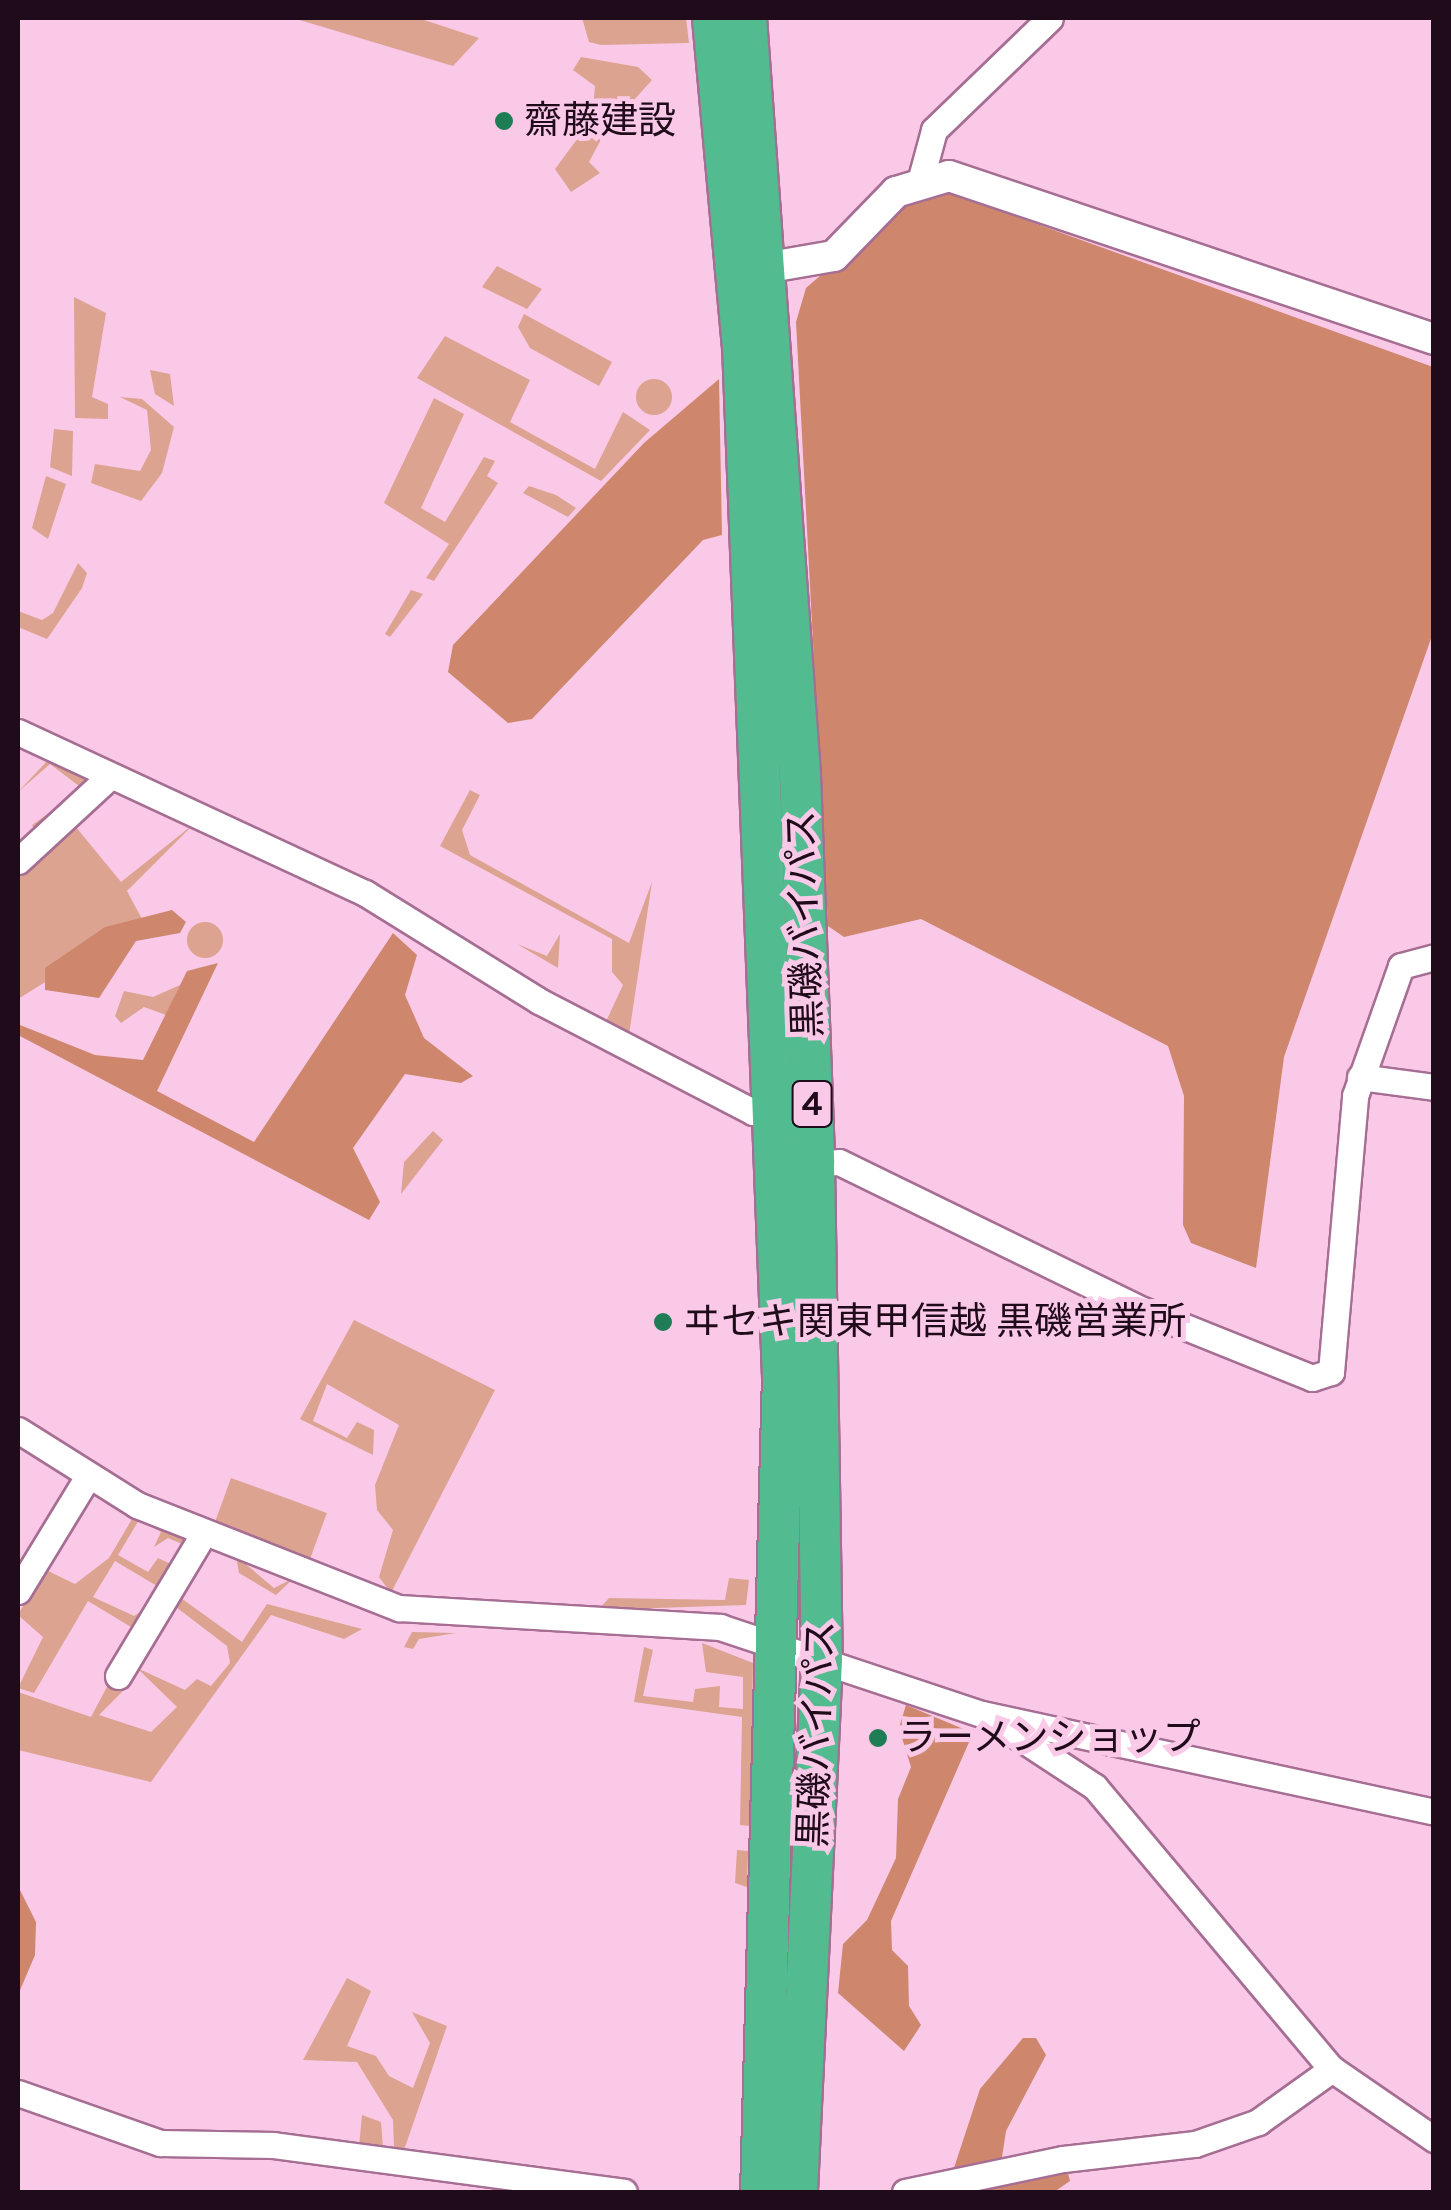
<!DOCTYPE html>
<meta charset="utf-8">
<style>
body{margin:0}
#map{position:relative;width:1451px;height:2210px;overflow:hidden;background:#fac9e8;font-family:Karla,"Noto Sans JP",sans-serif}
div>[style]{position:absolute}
.green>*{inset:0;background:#dca390;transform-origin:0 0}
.round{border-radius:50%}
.forest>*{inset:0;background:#ce866d}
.roads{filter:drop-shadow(2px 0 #a66e93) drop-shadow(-2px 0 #a66e93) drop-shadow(0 2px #a66e93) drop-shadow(0 -2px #a66e93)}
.minor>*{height:25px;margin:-12.5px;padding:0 12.5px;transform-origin:12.5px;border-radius:12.5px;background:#fff}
.tertiary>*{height:30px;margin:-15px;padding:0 15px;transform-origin:15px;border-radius:15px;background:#fff}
.trunk>*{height:40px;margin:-20px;padding:0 20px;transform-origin:20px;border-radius:20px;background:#52bc90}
.dots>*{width:28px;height:28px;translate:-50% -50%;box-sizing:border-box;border:5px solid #fac9e8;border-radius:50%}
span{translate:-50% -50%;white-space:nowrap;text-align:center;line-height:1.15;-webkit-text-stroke:10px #fac9e8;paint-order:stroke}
.shield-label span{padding:2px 8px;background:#fac9e8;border:2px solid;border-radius:8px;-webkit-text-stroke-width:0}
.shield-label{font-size:35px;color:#200b1a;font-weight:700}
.poi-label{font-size:38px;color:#200b1a}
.left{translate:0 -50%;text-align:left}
.street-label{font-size:38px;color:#200b1a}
.frame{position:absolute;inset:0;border:20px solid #200b1a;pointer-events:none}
</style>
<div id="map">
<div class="green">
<div style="clip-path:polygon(293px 18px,418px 18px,479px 38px,453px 66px)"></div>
<div style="clip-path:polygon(582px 18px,686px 18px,689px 43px,601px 45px,589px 42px)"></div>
<div style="clip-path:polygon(581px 57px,638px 67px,652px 80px,605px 132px,589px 162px,600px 173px,571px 192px,555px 169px,592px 119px,595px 86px,573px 70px)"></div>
<div style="clip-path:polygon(497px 266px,542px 289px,527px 309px,482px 287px)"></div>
<div style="clip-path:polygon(74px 297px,106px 313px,92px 397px,108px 404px,108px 419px,75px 418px)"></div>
<div style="clip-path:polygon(524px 314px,612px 362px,599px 386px,530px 348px,518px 327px)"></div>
<div style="clip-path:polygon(445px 336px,530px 380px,510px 422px,595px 469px,623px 412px,650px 430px,601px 481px,417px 378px)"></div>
<div style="clip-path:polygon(150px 370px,170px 374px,174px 406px,155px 394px)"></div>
<div class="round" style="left:636px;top:379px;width:36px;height:36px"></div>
<div style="clip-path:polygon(120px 397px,142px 399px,174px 427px,162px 473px,141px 501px,91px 483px,95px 464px,140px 471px,151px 450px,147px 410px)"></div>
<div style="clip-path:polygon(434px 398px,464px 414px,421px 508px,445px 522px,484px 457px,495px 461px,487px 476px,498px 483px,434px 581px,426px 578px,449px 544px,384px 503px)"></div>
<div style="clip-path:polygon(54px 429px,73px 431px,72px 476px,50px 467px)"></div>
<div style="clip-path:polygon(46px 476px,66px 484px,48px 539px,32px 528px)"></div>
<div style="clip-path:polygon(529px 486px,556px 495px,576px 508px,568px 517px,523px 493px)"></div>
<div style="clip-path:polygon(78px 563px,87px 573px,82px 588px,47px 639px,18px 627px,18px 611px,42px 620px,53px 613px)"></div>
<div style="clip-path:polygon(411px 590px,423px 594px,390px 637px,385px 634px)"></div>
<div style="clip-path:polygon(48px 760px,93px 784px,37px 834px,32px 825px,83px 789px,50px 764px,18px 792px)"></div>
<div style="clip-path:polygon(470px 790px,480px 795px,462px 830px,470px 855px,629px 943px,652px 882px,628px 1041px,603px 1028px,623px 985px,612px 972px,612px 939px,440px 846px)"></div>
<div style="clip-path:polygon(71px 821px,121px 882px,195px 823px,127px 891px,143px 921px,18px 999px,18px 870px)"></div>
<div class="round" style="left:187px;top:922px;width:36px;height:36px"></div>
<div style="clip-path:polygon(560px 934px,558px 968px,517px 944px,547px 956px)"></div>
<div style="clip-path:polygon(180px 985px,166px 1015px,144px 1007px,121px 1023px,115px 1016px,124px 991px,153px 997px)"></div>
<div style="clip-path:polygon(433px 1131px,443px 1140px,401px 1194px,404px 1162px)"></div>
<div style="clip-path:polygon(354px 1320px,495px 1390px,391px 1593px,379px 1577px,393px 1530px,377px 1510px,375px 1485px,399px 1425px,327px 1384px,313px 1421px,347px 1438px,357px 1422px,374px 1430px,373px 1455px,300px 1419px)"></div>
<div style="left:231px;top:1478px;width:102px;height:50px;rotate:20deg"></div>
<div style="clip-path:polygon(135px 1514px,184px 1536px,187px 1546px,168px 1538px,154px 1547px,161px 1532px,139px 1520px,118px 1555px,148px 1572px,158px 1558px,175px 1566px,162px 1589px,115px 1561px,93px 1597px,134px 1616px,152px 1605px,136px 1630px,88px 1601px,34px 1693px,18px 1688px,43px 1637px,18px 1615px,44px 1569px,75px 1584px,109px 1558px)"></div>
<div style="clip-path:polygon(236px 1556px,274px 1588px,294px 1578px,276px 1595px,239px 1573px)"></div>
<div style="clip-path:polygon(729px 1578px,749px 1580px,746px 1605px,598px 1610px,609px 1598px,725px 1600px)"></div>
<div style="clip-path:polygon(181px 1598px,242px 1642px,267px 1604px,362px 1629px,344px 1639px,271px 1615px,151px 1782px,18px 1750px,18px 1692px,91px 1717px,110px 1681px,125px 1689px,99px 1715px,151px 1732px,177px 1707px,137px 1668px,185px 1690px,197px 1679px,211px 1686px,230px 1663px,227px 1646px,176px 1607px)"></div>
<div style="clip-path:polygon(412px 1632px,456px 1633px,419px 1639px,413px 1649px,404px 1647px)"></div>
<div style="clip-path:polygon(702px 1643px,753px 1663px,750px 1826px,740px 1825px,742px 1717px,634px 1702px,644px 1647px,653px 1650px,643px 1696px,693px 1702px,695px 1689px,720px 1686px,719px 1707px,743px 1709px,743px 1677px,706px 1672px)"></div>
<div style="clip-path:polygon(737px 1850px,748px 1851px,747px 1887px,735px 1883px)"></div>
<div style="clip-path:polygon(347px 1978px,371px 1991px,347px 2046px,376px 2056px,389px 2076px,413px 2088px,430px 2043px,412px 2012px,447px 2026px,404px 2150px,394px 2148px,393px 2120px,357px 2062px,303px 2060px)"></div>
<div style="clip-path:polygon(362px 2115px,381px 2122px,383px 2148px,359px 2147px)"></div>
</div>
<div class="forest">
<div style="clip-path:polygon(940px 189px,1433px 367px,1433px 633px,1284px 1057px,1256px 1268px,1191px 1243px,1183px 1225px,1184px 1096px,1168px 1046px,921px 919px,844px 937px,828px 926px,796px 322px,806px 288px,909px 199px)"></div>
<div style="clip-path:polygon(719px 379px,722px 535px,703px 540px,532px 719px,508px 723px,448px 672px,453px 645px,644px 443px)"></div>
<div style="clip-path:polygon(172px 910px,186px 922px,180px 933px,136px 941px,99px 998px,45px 990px,45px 968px,105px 927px)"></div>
<div style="clip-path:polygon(393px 933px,417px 955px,405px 995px,424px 1038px,473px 1076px,461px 1083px,405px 1074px,353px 1148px,380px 1202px,369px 1220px,18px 1035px,20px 1025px,95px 1055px,143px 1060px,187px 971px,218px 963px,157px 1091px,254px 1142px)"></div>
<div style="clip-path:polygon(906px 1705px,973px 1733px,891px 1921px,892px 1950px,908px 1966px,909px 2006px,921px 2025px,904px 2051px,838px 1993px,843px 1944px,867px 1920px,896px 1858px,898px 1799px,911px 1767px,899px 1728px)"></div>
<div style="clip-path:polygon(18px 1886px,36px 1922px,35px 1955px,18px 1995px)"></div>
<div style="clip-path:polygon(1023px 2038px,1036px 2038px,1046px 2055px,1006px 2131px,999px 2177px,1067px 2169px,1070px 2181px,1054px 2192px,946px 2192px,980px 2089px)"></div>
</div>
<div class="roads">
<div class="minor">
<div style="left:921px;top:178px;width:50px;rotate:-74.8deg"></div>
<div style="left:934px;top:130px;width:161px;rotate:-44deg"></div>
<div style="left:18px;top:732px;width:383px;rotate:24.9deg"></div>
<div style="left:365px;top:893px;width:205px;rotate:31.8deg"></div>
<div style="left:539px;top:1001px;width:241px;rotate:27.4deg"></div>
<div style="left:753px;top:1112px;width:23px;rotate:-2deg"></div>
<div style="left:18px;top:861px;width:125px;rotate:-42.7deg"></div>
<div style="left:1360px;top:1077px;width:75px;rotate:7.7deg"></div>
<div style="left:814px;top:1163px;width:25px;rotate:-2deg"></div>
<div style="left:839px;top:1162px;width:338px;rotate:26deg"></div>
<div style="left:1143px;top:1310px;width:182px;rotate:21.9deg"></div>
<div style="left:1312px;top:1378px;width:20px;rotate:-18deg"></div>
<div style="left:1331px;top:1372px;width:277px;rotate:-85deg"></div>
<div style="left:1355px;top:1096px;width:138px;rotate:-70.5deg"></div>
<div style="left:1401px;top:966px;width:34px;rotate:-15deg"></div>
<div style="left:18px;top:1430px;width:141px;rotate:32.2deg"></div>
<div style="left:137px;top:1505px;width:282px;rotate:21.5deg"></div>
<div style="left:399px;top:1608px;width:322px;rotate:3.4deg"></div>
<div style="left:720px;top:1627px;width:276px;rotate:18.4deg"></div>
<div style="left:982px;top:1714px;width:463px;rotate:12.2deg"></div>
<div style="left:18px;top:1591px;width:132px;rotate:-58.6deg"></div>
<div style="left:118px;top:1676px;width:167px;rotate:-59deg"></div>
<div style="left:996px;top:1722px;width:118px;rotate:33.3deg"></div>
<div style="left:1095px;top:1787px;width:368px;rotate:50deg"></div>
<div style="left:1332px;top:2069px;width:124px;rotate:34.5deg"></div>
<div style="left:18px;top:2093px;width:151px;rotate:19.4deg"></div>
<div style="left:160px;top:2143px;width:113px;rotate:1deg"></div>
<div style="left:273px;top:2145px;width:354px;rotate:7.6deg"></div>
<div style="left:905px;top:2192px;width:161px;rotate:-11.8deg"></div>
<div style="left:1063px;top:2159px;width:133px;rotate:-6.5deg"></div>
<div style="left:1195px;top:2144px;width:67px;rotate:-19.2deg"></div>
<div style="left:1258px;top:2122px;width:91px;rotate:-35.6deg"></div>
</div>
<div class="tertiary">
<div style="left:747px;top:271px;width:88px;rotate:-9.8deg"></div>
<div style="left:834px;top:256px;width:89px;rotate:-45.9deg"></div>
<div style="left:896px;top:192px;width:55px;rotate:-16.8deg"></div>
<div style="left:949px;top:176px;width:512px;rotate:18.58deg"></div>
</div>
<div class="trunk">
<div style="left:713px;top:18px;width:328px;rotate:84.8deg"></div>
<div style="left:743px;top:345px;width:1032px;rotate:87.78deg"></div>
<div style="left:783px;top:1376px;width:816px;rotate:91.54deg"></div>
<div style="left:746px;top:18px;width:759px;rotate:85.92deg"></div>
<div style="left:800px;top:775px;width:388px;rotate:87.9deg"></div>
<div style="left:814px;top:1163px;width:496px;rotate:89.1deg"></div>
<div style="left:822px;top:1659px;width:534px;rotate:92.69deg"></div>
</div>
</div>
<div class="dots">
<div style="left:504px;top:121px;background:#1e7d55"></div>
<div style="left:663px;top:1322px;background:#1e7d55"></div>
<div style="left:878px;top:1738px;background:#1e7d55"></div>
</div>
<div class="shield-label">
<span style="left:812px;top:1104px">4</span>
</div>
<div class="poi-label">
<span class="left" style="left:524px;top:121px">齋藤建設</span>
<span class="left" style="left:683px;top:1322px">ヰセキ関東甲信越 黒磯営業所</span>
<span class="left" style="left:898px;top:1738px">ラーメンショップ</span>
</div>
<div class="street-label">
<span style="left:805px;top:924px;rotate:-92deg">黒磯バイパス</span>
<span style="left:817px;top:1734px;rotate:-88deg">黒磯バイパス</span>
</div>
<div class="frame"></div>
</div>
